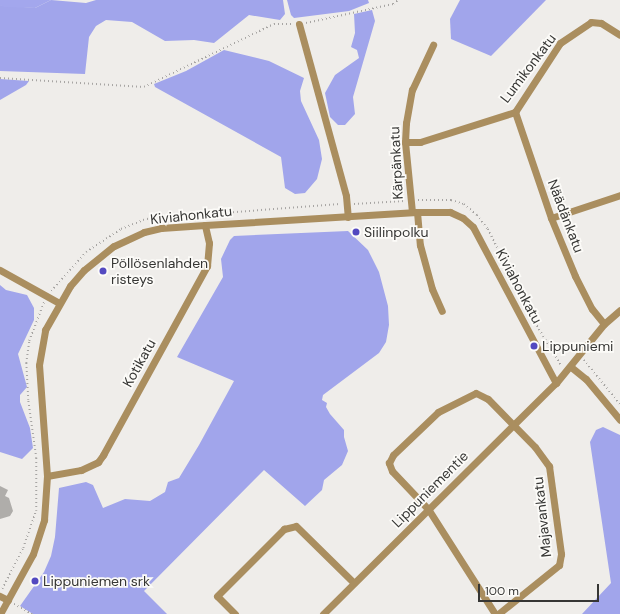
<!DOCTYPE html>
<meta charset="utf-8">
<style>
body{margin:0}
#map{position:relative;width:620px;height:614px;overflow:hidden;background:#efedea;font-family:"DM Sans",sans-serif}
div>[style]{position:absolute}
.forest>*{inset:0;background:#a1a5eb}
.water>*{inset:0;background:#a3a7ed}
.building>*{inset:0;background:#afadaa}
.path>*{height:1.5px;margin-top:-0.75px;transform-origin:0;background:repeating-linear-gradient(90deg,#a7a5a3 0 1px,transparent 0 4px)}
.street>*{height:7px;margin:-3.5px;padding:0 3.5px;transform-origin:3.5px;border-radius:3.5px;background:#aa8e5f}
.dots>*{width:11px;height:11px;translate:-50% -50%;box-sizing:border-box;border:2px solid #fcfbf8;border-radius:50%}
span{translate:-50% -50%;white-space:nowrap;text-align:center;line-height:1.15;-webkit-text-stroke:3.5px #fcfbf8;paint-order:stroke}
.street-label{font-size:14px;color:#363634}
.poi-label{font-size:14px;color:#363634}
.left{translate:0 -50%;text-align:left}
.scale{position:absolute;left:478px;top:584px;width:121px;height:18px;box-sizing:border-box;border:2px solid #363634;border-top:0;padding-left:5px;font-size:12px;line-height:14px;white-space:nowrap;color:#363634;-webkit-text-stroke:3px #fcfbf8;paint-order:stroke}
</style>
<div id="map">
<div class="forest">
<div style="clip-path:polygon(51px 0,86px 3px,96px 0,283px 0,285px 14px,280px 20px,249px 15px,214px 43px,194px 40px,165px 41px,132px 22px,106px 20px,96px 26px,89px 37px,85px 74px,0 71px,0 5px,35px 8px)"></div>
<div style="clip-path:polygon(287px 0,368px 0,369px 3px,349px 11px,294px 18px,291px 15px)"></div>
<div style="clip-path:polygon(460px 0,546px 0,491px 56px,451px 39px,450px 19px)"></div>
<div style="clip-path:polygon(372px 10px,375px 21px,353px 97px,355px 114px,345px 125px,338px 125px,330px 117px,325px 93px,335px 75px,359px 58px,357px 50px,351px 47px,355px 33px,354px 14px)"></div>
<div style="clip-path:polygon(224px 50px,269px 61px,304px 78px,300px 91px,301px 101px,319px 140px,322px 159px,317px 179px,305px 193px,295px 194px,285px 188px,281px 157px,155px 87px,154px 84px,186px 71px)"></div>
<div style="clip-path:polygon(0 79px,29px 81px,26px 85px,0 100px)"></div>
<div style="clip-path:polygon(348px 231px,368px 250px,379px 272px,388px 306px,389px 325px,386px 342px,379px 353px,323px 395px,322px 400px,327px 403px,326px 407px,330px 414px,344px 430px,344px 437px,348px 451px,342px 465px,324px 480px,322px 490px,305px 506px,264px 470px,144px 591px,167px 614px,33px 614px,20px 606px,44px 572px,51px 556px,55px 537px,59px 488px,86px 482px,93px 485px,103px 508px,125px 499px,150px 501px,165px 492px,168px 482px,179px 478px,199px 445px,234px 381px,177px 357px,223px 277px,221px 259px,230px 240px,234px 236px)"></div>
<div style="clip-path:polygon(0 285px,6px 290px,27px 295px,34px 308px,34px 320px,18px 354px,27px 387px,20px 395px,20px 402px,30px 428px,33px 448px,22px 459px,0 452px)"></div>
<div style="clip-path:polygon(603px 427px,620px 435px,620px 614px,582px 614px,611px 583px,590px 442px,596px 430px)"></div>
</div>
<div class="water">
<div style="clip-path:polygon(0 0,51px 0,35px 8px,4px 7px,0 5px)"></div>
</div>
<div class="building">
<div style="clip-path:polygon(0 486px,8px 490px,5px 496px,9px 498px,13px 511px,10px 516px,0 519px)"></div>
</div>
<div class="path">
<div style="left:306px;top:23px;width:89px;rotate:-12.3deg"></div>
<div style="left:393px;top:4px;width:6px;rotate:-39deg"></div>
<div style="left:0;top:78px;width:144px;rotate:3.6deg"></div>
<div style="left:144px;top:87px;width:144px;rotate:-25.9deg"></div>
<div style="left:274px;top:24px;width:18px"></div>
<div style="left:418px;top:200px;width:33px"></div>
<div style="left:451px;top:200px;width:14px;rotate:17deg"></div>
<div style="left:464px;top:204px;width:17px;rotate:40deg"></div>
<div style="left:477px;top:215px;width:18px;rotate:52deg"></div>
<div style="left:488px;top:229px;width:101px;rotate:63.4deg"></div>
<div style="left:533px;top:319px;width:54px;rotate:58.7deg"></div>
<div style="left:354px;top:204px;width:50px;rotate:-3.4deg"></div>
<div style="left:51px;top:291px;width:52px;rotate:-48.1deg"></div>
<div style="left:86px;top:252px;width:42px;rotate:-33.3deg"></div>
<div style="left:121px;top:229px;width:24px;rotate:-22deg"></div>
<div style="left:143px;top:220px;width:21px;rotate:-14deg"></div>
<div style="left:163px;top:215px;width:46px;rotate:-1.2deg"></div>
<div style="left:209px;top:214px;width:131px;rotate:-4.4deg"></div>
<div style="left:584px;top:360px;width:57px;rotate:50.7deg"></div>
<div style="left:2px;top:589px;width:46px;rotate:-62.9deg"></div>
<div style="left:23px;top:548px;width:39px;rotate:-71deg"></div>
<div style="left:36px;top:511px;width:53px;rotate:-90deg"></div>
<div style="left:36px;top:458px;width:59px;rotate:-97.9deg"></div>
<div style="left:28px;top:400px;width:37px;rotate:-93deg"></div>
<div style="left:26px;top:363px;width:22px;rotate:-82deg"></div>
<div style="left:29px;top:341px;width:42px;rotate:-69deg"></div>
<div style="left:14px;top:604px;width:21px;rotate:29deg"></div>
</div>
<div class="street">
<div style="left:299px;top:24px;width:178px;rotate:74.7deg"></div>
<div style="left:346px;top:196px;width:21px;rotate:85deg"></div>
<div style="left:515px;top:112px;width:112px;rotate:71.2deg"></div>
<div style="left:551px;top:218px;width:63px;rotate:67.5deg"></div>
<div style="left:575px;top:276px;width:37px;rotate:63deg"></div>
<div style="left:592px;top:309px;width:19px;rotate:51deg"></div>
<div style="left:405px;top:142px;width:15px"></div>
<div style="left:420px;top:142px;width:100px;rotate:-17.5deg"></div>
<div style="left:515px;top:112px;width:82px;rotate:-56.9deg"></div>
<div style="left:560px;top:43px;width:37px;rotate:-34deg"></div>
<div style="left:591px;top:22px;width:10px;rotate:6deg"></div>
<div style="left:601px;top:23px;width:22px;rotate:32deg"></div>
<div style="left:412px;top:212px;width:70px;rotate:-95.7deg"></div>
<div style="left:405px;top:142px;width:19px;rotate:-87deg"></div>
<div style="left:406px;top:123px;width:34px;rotate:-80deg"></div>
<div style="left:412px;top:90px;width:50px;rotate:-65deg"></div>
<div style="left:417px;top:212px;width:33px;rotate:85deg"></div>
<div style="left:420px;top:245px;width:46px;rotate:74.7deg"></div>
<div style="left:432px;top:289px;width:24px;rotate:66deg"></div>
<div style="left:551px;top:218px;width:73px;rotate:-18.4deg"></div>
<div style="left:0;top:270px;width:68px;rotate:29.2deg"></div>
<div style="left:571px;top:367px;width:19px;rotate:39deg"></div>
<div style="left:586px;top:379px;width:53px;rotate:50.3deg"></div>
<div style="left:47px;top:476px;width:35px;rotate:-10deg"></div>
<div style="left:81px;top:470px;width:19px;rotate:-25deg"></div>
<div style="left:98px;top:462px;width:9px;rotate:-54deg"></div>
<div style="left:103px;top:455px;width:216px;rotate:-61.2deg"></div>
<div style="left:207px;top:266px;width:23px;rotate:-85deg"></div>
<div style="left:209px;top:243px;width:18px;rotate:-103deg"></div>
<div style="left:0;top:596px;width:9px;rotate:27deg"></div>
<div style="left:0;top:614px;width:68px;rotate:-61.2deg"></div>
<div style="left:33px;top:554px;width:36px;rotate:-72deg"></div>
<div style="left:44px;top:520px;width:44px;rotate:-86.1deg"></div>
<div style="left:47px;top:476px;width:111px;rotate:-94.1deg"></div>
<div style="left:39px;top:365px;width:36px;rotate:-80deg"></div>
<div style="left:45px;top:330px;width:51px;rotate:-60.4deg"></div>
<div style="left:70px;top:286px;width:21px;rotate:-49deg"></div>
<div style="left:84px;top:270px;width:38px;rotate:-39deg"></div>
<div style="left:114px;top:246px;width:33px;rotate:-25deg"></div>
<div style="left:144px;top:232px;width:17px;rotate:-13deg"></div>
<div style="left:161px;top:228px;width:44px;rotate:-3.9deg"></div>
<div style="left:205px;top:225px;width:212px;rotate:-3.5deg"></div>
<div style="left:417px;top:212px;width:33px"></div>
<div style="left:450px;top:212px;width:14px;rotate:25deg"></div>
<div style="left:463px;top:218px;width:13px;rotate:42deg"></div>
<div style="left:473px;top:227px;width:177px;rotate:62deg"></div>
<div style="left:235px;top:614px;width:25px;rotate:-135deg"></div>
<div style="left:217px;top:596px;width:95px;rotate:-45deg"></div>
<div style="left:284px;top:529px;width:12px;rotate:-14deg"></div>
<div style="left:296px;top:526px;width:81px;rotate:44.5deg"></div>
<div style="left:323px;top:614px;width:328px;rotate:-44.8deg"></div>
<div style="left:556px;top:383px;width:76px;rotate:-50.9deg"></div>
<div style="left:604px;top:324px;width:21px;rotate:-41deg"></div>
<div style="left:495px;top:614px;width:125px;rotate:-122.5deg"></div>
<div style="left:428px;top:509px;width:52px;rotate:-133.5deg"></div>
<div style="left:392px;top:471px;width:9px;rotate:-111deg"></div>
<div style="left:389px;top:463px;width:9px;rotate:-63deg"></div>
<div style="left:393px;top:455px;width:62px;rotate:-43.7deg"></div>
<div style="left:438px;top:412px;width:42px;rotate:-26.6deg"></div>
<div style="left:476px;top:393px;width:13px;rotate:27deg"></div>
<div style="left:488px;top:399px;width:67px;rotate:45.6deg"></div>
<div style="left:535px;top:447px;width:24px;rotate:54deg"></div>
<div style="left:549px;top:466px;width:89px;rotate:82.2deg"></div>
<div style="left:561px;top:554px;width:11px;rotate:100deg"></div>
<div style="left:559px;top:565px;width:78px;rotate:141.2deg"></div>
</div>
<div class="dots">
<div style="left:356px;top:232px;background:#5349c0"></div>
<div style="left:103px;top:271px;background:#5349c0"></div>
<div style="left:534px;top:346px;background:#5349c0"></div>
<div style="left:35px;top:581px;background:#5349c0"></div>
</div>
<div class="street-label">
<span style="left:528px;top:68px;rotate:-53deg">Lumikonkatu</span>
<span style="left:396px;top:163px;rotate:-93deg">Kärpänkatu</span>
<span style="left:191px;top:215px;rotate:-6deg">Kiviahonkatu</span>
<span style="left:566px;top:216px;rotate:69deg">Näädänkatu</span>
<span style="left:519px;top:286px;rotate:62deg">Kiviahonkatu</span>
<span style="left:139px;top:363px;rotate:-61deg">Kotikatu</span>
<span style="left:430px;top:489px;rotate:-45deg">Lippuniementie</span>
<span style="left:542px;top:517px;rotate:-96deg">Majavankatu</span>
</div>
<div class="poi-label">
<span class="left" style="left:364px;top:232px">Siilinpolku</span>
<span class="left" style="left:111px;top:271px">Pöllösenlahden<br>risteys</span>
<span class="left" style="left:542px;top:346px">Lippuniemi</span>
<span class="left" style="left:43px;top:581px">Lippuniemen srk</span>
</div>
<div class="scale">100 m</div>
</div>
